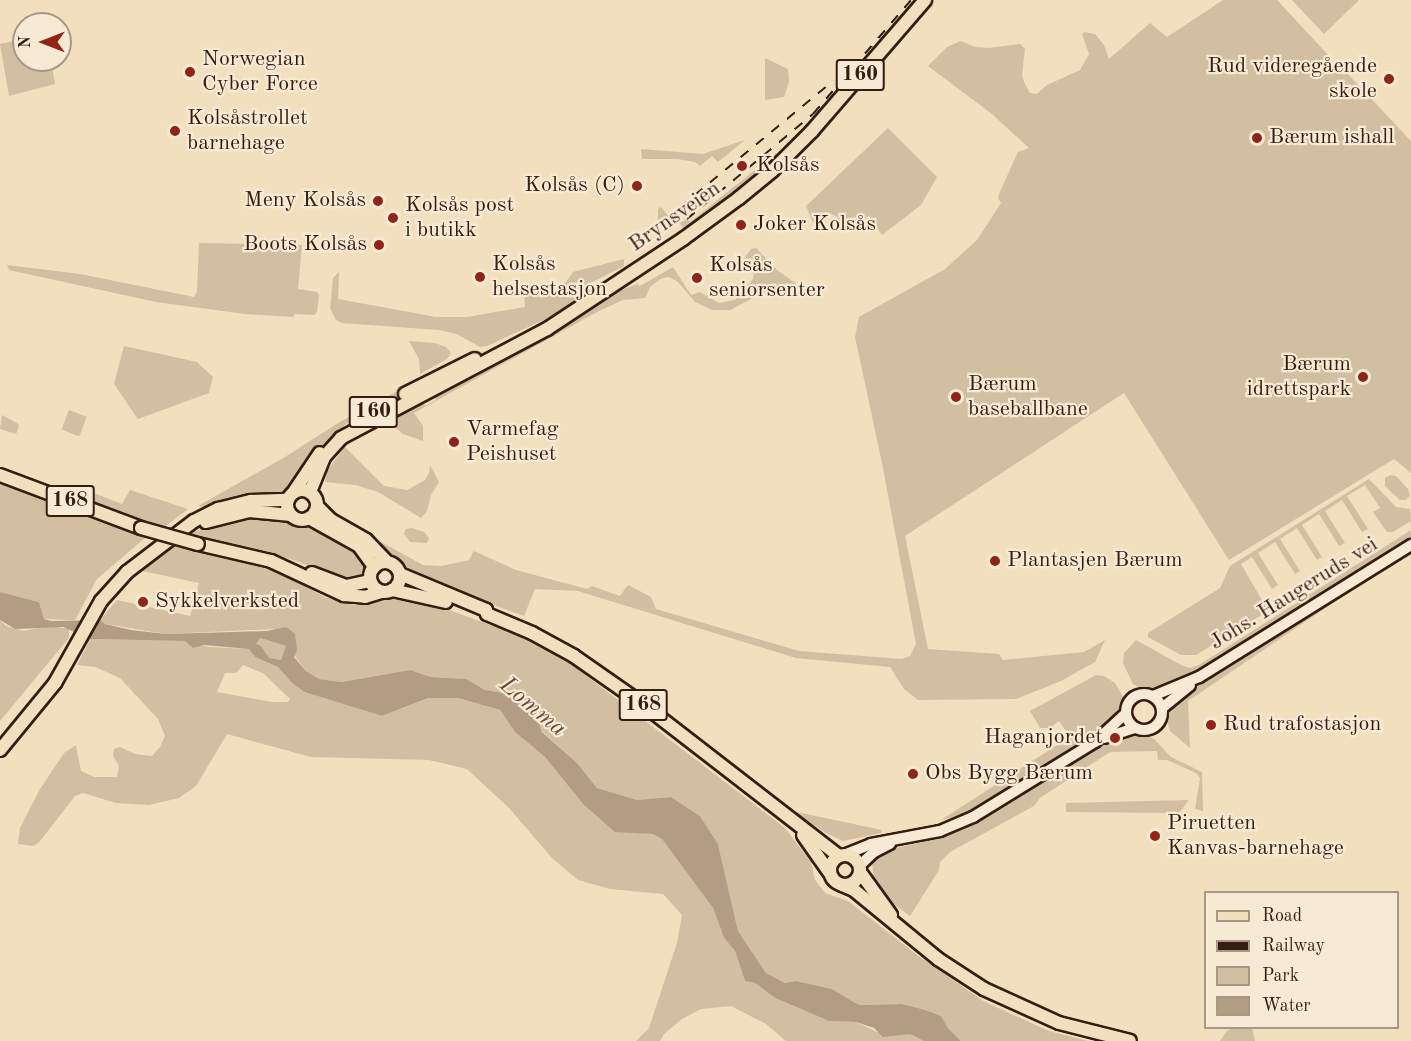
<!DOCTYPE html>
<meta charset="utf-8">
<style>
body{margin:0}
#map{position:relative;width:1411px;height:1041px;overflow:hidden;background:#f2dfbe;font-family:"Old Standard TT",serif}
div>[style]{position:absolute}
.green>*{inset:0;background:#d2bea1;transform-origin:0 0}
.water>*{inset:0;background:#b29d84}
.roads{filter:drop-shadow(2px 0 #351d12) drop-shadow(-2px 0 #351d12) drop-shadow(0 2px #351d12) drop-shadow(0 -2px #351d12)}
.secondary>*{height:10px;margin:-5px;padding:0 5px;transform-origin:5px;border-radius:5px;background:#f7ead5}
.secondary>.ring{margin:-5px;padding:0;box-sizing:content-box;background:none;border:10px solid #f7ead5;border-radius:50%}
.primary>*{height:12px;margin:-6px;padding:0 6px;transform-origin:6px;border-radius:6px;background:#f2dfbe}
.primary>.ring{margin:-6px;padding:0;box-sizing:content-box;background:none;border:12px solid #f2dfbe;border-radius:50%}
.rail>*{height:2px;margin-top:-1px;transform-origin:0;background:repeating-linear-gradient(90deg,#351d12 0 10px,transparent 0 20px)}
.bridges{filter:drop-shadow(2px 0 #351d12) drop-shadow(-2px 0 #351d12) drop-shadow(0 2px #351d12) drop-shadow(0 -2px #351d12)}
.primary-bridge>*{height:12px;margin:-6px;padding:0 6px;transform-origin:6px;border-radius:6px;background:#f2dfbe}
.dots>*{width:16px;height:16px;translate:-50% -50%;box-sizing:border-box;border:3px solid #f7ead5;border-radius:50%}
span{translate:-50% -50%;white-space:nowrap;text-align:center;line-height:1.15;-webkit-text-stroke:4.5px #f7ead5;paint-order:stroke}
.shield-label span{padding:2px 4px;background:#f7ead5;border:2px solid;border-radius:4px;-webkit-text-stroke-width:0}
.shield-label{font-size:21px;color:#351d12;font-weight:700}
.poi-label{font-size:22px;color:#351d12}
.left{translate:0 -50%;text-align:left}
.right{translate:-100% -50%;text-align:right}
.street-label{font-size:22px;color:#351d12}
.water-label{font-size:24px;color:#614a3a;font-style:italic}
.legend{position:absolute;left:1204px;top:891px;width:195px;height:138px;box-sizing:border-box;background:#f7ead5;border:2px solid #a99887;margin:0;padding:8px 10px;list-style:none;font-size:18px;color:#351d12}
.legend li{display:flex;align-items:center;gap:12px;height:30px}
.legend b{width:30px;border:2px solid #a99887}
.north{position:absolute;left:12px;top:12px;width:60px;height:60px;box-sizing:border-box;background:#f7ead5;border:2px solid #a99887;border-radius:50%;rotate:270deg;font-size:16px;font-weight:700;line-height:24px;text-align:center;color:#351d12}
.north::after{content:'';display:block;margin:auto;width:21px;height:27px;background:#8f2418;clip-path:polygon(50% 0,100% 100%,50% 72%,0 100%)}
</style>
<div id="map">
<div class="green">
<div style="clip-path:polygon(1223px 0,1277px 0,1331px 58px,1323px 67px,1329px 73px,1339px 67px,1345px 71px,1411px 141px,1411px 473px,1394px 459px,1229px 560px,1124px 393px,905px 536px,928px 649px,999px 654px,1003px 660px,1084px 652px,1105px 640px,1095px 662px,1061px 681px,1016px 699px,918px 700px,904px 689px,890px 667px,796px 658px,578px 591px,535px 589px,524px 616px,425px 580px,382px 548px,381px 542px,423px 565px,441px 566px,469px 560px,474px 551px,516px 570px,587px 589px,592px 586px,620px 596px,628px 585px,651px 597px,656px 609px,799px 651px,902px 659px,910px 656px,916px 644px,882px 463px,855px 337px,859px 317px,945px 269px,977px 240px,1001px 203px,998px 198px,999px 194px,1018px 152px,1029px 148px,992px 114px,928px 66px,947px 47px,961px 41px,975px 47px,989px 48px,1020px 44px,1025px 49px,1022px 75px,1024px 82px,1030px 93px,1037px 94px,1047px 85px,1080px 70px,1089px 54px,1082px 34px,1084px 32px,1095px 34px,1104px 45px,1109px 59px,1150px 23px,1167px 37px)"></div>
<div style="clip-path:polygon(1292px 0,1359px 0,1324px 34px)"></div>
<div style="clip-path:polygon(24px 39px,24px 60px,51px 60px,55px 84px,9px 96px,0 44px)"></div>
<div style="clip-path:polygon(765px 58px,788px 69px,789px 82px,784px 97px,765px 100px)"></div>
<div style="clip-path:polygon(888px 128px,937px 177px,921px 205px,882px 235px,869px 216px,846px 227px,836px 216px,825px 212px,813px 223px,806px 206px)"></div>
<div style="clip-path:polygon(745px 140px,718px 162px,712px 156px,700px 166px,695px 162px,677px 159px,642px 159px,641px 149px,703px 154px)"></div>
<div style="clip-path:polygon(776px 153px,779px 157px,704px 218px,685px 230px,679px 223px,687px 219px,690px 222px)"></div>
<div style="clip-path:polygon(661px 207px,676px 225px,668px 231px,658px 222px,658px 209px)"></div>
<div style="clip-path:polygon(199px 243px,302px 245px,298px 289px,317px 292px,319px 295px,317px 312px,314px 315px,295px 314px,293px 317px,245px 314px,156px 302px,9px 270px,7px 265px,80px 274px,194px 297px,197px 291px)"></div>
<div style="clip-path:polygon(756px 248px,777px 270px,798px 285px,793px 295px,780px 289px,770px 289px,730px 310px,712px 310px,695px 302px,678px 282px,669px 277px,662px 278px,650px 287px,645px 298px,623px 300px,599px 311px,414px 413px,423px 426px,423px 441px,403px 434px,392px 425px,391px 418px,422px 400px,425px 406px,436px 400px,433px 393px,612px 294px,637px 284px,640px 286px,673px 267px,691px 295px,700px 292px,719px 303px,735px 300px,753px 279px,755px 269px,743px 260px,751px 249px)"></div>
<div style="clip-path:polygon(624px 259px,624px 266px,571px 293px,575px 299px,561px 312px,487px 346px,480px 347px,457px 334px,439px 330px,342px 323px,336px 320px,330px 308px,333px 278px,339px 272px,338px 299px,436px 317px,467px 317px,525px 307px,524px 293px,536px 291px,556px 293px,558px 285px,566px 282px,573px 272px)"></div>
<div style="clip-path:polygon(409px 341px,435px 343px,446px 347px,451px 353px,447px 359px,420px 374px,419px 359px)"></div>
<div style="clip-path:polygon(124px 346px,197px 362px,213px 377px,209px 393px,138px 419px,114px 384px)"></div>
<div style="clip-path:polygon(451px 362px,447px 369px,346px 424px,321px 446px,290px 487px,282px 493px,211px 509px,198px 506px,285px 457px,338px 423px)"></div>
<div style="left:69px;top:410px;width:19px;height:21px;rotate:21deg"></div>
<div style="clip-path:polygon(2px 415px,17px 423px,19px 426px,16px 434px,0 429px)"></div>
<div style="clip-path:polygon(345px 447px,384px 486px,407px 490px,425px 480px,429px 473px,430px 465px,439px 482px,431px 495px,427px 511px,421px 518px,378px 492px,356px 485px,325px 482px,327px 471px)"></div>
<div style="clip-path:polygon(1390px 475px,1396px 476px,1408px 489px,1410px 496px,1406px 500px,1400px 500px,1385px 486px,1385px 478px)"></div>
<div style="clip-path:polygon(1369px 479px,1396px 507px,1410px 509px,1411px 521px,1393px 532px,1387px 532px,1373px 512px,1380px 508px,1365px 485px,1347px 496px,1368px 529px,1362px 532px,1342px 500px,1325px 511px,1345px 543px,1339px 546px,1319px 514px,1302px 525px,1322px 557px,1317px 560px,1297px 528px,1280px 539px,1300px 571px,1295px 574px,1275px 542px,1258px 553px,1278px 585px,1272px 589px,1252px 557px,1241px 564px,1266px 607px,1263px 614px,1196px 655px,1181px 655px,1148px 637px,1148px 633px,1220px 588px,1230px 566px)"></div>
<div style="clip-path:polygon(0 482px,145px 538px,97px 579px,75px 620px,44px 619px,39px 602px,0 592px)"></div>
<div style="clip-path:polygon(86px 490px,122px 504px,130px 490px,188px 509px,162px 529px,98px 505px,84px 498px)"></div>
<div style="clip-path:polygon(248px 517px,279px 518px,334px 537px,359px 553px,366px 565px,365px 571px,355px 580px,337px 579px,299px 562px,266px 551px,187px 535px,218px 522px)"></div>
<div style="clip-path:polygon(412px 528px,424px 532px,429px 538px,427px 543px,410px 542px,404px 534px,406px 529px)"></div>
<div style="clip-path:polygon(1411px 530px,1411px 537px,1166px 689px,1151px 693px,1133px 684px,1123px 663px,1124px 653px,1136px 640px,1183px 666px,1190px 668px,1199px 665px)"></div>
<div style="clip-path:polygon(170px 544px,282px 573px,324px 597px,354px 605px,393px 598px,441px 607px,515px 634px,571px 664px,785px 828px,811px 862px,815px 880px,825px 893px,848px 901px,921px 958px,985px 1002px,1049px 1031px,1088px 1041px,961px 1041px,948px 1028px,941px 1017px,922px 1009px,902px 1004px,859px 1005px,832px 989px,796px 981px,785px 983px,766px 973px,738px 931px,718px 844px,700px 816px,671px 797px,637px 800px,597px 788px,577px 763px,542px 731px,539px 722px,523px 705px,503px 693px,485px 690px,466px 679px,431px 677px,410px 670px,340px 682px,319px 679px,306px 671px,275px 629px,166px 634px,105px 624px,100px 620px,117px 600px,190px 616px,199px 583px,138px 570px)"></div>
<div style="clip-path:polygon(1398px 559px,1188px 701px,1190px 748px,1170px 731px,1165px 714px,1179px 698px)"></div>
<div style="clip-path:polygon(0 620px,6px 626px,23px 631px,49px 626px,69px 629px,69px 638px,0 721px)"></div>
<div style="clip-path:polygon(259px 638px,287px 646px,281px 660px,269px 658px,256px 644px)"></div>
<div style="clip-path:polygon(evenodd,90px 639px,186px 641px,209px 647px,249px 649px,255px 657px,278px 667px,292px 683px,316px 695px,382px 716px,428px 698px,458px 698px,500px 710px,515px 732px,545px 757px,583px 804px,615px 831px,653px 834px,662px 839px,713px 908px,724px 938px,735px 951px,745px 981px,755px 983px,775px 998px,829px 1021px,856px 1022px,877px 1032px,910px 1034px,924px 1041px,786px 1041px,766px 1024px,731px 1006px,701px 1009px,682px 1019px,664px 1034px,660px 1041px,636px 1041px,649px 1028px,677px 943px,682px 915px,663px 894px,610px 889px,578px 880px,552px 858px,509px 808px,467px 769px,429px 760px,311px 757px,227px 734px,196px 786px,179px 798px,149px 805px,116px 803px,83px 793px,75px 796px,40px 841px,34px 846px,18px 844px,20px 828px,40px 789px,64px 753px,76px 745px,81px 771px,94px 777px,117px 777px,119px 766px,113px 756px,114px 749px,120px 747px,135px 754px,152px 756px,160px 747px,165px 736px,158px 719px,120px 678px,95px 667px,77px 665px,90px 639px,243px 665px,263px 673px,290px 699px,288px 702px,272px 702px,217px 692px,225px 673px,236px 673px,243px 665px)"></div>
<div style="clip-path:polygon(1096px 675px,1104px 676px,1115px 683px,1123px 697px,1119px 717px,1070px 751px,961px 816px,941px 820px,1065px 740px,1062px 735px,1066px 731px,1059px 721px,1050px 728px,1040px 728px,1030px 711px)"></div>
<div style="clip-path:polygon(1137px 732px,1154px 739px,1171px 757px,1202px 772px,1203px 811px,1195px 809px,1200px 778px,1196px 773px,1167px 760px,1158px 760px,1157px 751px,1110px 752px,1040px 798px,1034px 806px,950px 852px,940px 862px,939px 870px,910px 916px,887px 899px,874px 880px,872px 862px,887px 850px,937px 839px,965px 828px,1117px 736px)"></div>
<div style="clip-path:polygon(1189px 800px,1179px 813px,1066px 812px,1066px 803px)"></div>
<div style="clip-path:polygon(792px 811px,882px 830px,881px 833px,843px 841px,826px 833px)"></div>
<div style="clip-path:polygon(1233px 1028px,1252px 1028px,1255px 1041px,1220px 1041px,1227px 1031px)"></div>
</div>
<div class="water">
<div style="clip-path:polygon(evenodd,0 592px,39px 602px,44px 619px,51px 621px,100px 620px,105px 624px,131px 630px,166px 634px,267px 631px,286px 627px,295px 634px,297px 650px,294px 657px,306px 671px,319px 679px,341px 682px,410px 670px,431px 677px,466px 679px,485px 690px,503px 693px,523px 705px,539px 722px,542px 732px,577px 763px,597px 788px,637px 800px,671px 797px,700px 816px,718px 844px,738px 931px,766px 973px,785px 983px,796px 981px,832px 989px,859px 1005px,902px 1004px,922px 1009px,941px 1016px,948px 1028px,961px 1041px,924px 1041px,910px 1034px,883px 1037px,874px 1028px,856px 1022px,829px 1021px,775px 998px,755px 983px,745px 981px,735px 951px,724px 938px,713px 908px,662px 839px,653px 834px,615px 832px,583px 804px,545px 757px,515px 732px,500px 710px,458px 698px,428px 698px,382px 716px,305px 692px,292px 683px,278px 667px,255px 657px,249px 649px,204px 645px,193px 648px,185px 641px,90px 639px,63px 627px,15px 629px,0 620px,0 592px,260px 638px,286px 646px,281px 660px,269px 658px,261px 646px,256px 644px,260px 638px)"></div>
</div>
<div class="roads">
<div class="secondary">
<div class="ring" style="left:1126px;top:694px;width:26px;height:26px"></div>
<div style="left:1153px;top:696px;width:50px;rotate:-22.4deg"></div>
<div style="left:1199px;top:677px;width:250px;rotate:-31.9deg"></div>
<div style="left:1162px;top:708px;width:36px;rotate:-39deg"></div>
<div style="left:1104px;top:738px;width:33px;rotate:-18deg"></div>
<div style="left:844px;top:855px;width:29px;rotate:-22deg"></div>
<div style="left:871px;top:844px;width:70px;rotate:-10.7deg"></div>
<div style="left:940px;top:831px;width:36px;rotate:-23deg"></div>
<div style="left:973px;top:817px;width:143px;rotate:-31.6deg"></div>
<div style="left:1095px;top:742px;width:41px;rotate:-43deg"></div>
<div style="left:859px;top:866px;width:21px;rotate:-43deg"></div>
<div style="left:874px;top:852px;width:18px;rotate:-27deg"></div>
</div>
<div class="primary">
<div style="left:405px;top:394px;width:78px;rotate:-26.6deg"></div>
<div style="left:0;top:475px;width:151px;rotate:20.6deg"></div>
<div class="ring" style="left:287px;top:490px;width:18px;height:18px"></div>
<div style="left:310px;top:492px;width:38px;rotate:-68deg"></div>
<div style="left:324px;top:457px;width:25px;rotate:-48deg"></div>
<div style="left:341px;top:438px;width:233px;rotate:-27.9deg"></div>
<div style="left:547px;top:329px;width:163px;rotate:-33.5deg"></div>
<div style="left:683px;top:239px;width:69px;rotate:-36.2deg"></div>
<div style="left:739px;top:198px;width:43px;rotate:-39.3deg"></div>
<div style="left:772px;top:171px;width:57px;rotate:-45deg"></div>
<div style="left:812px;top:131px;width:173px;rotate:-49.2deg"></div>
<div style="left:293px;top:493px;width:48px;rotate:-56deg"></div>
<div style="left:317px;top:506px;width:20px;rotate:45deg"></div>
<div style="left:331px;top:520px;width:40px;rotate:29.7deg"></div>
<div style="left:366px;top:540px;width:30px;rotate:46deg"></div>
<div style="left:309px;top:518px;width:57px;rotate:29.2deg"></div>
<div style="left:359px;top:546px;width:26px;rotate:54deg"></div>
<div style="left:206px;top:522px;width:44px;rotate:-14.3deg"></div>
<div style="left:249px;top:511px;width:42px;rotate:5.4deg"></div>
<div style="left:198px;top:544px;width:75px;rotate:13.1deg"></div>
<div style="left:271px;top:561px;width:81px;rotate:25deg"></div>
<div style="left:344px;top:595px;width:21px;rotate:5deg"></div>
<div style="left:365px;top:597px;width:17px;rotate:-17deg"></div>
<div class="ring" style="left:370px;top:562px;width:18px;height:18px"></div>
<div style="left:312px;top:573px;width:36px;rotate:21deg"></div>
<div style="left:346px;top:586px;width:25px;rotate:-12deg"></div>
<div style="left:400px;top:574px;width:93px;rotate:22.7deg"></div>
<div style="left:486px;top:610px;width:4px;rotate:76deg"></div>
<div style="left:487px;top:614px;width:49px;rotate:22.9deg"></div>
<div style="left:532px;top:633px;width:48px;rotate:28.7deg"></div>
<div style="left:574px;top:656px;width:82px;rotate:35deg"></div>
<div style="left:641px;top:703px;width:250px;rotate:37.7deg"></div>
<div style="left:392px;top:590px;width:55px;rotate:12.5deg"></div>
<div style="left:0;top:750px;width:87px;rotate:-50.6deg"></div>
<div style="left:55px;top:683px;width:94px;rotate:-60.7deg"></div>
<div style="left:101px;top:601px;width:39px;rotate:-48deg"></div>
<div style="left:127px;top:572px;width:84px;rotate:-37.3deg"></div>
<div style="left:194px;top:521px;width:27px;rotate:-27deg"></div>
<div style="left:218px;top:509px;width:34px;rotate:-14deg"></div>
<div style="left:251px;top:501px;width:37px;rotate:-2deg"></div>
<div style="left:803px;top:835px;width:45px;rotate:54.9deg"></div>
<div class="ring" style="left:830px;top:855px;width:18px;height:18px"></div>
<div style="left:860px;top:872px;width:53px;rotate:54.2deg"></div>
<div style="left:842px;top:885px;width:13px;rotate:23deg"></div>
<div style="left:854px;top:890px;width:109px;rotate:39.4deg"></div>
<div style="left:938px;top:959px;width:55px;rotate:33.1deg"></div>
<div style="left:984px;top:989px;width:82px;rotate:24.4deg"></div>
<div style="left:1059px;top:1023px;width:73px;rotate:14.2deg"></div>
</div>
</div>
<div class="rail">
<div style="left:679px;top:208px;width:200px;rotate:-39.5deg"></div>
<div style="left:687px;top:219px;width:164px;rotate:-39.8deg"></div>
<div style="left:813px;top:114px;width:150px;rotate:-49.3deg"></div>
</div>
<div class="bridges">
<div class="primary-bridge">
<div style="left:141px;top:528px;width:59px;rotate:15.7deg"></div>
</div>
</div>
<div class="dots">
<div style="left:190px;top:72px;background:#8f2418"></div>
<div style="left:1389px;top:79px;background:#8f2418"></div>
<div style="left:175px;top:131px;background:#8f2418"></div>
<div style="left:1257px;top:138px;background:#8f2418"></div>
<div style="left:742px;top:166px;background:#8f2418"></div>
<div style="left:637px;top:186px;background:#8f2418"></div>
<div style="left:378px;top:201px;background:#8f2418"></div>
<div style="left:393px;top:218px;background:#8f2418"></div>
<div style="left:741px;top:225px;background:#8f2418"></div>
<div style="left:379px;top:245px;background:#8f2418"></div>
<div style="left:480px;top:277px;background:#8f2418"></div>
<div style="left:697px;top:278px;background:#8f2418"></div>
<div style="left:1363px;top:377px;background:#8f2418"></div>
<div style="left:956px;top:397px;background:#8f2418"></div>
<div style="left:454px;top:442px;background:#8f2418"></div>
<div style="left:995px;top:561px;background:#8f2418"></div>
<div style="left:143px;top:602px;background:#8f2418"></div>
<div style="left:1211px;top:725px;background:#8f2418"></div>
<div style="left:1115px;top:738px;background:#8f2418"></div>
<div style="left:913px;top:774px;background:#8f2418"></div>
<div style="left:1155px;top:836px;background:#8f2418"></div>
</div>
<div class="shield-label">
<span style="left:860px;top:75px">160</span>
<span style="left:373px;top:412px">160</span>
<span style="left:70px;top:501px">168</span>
<span style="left:643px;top:705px">168</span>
</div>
<div class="poi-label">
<span class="left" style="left:202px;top:72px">Norwegian<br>Cyber Force</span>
<span class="right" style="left:1377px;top:79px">Rud videregående<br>skole</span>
<span class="left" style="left:187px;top:131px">Kolsåstrollet<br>barnehage</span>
<span class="left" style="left:1269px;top:138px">Bærum ishall</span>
<span class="left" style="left:756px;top:166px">Kolsås</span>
<span class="right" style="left:625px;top:186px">Kolsås (C)</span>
<span class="right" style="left:366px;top:201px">Meny Kolsås</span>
<span class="left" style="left:405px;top:218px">Kolsås post<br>i butikk</span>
<span class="left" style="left:753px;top:225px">Joker Kolsås</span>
<span class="right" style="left:367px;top:245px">Boots Kolsås</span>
<span class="left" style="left:492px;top:277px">Kolsås<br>helsestasjon</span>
<span class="left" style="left:709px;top:278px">Kolsås<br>seniorsenter</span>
<span class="right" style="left:1351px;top:377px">Bærum<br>idrettspark</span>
<span class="left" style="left:968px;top:397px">Bærum<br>baseballbane</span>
<span class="left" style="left:466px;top:442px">Varmefag<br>Peishuset</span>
<span class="left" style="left:1007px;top:561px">Plantasjen Bærum</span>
<span class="left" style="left:155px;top:602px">Sykkelverksted</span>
<span class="left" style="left:1223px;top:725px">Rud trafostasjon</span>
<span class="right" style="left:1103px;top:738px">Haganjordet</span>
<span class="left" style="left:925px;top:774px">Obs Bygg Bærum</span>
<span class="left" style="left:1167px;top:836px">Piruetten<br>Kanvas-barnehage</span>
</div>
<div class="street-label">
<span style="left:675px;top:217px;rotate:-35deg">Brynsveien</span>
<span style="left:1294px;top:594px;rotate:-32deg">Johs. Haugeruds vei</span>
</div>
<div class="water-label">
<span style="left:532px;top:708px;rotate:40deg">Lomma</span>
</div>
<ul class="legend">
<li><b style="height:8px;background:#f2dfbe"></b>Road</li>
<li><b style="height:8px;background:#351d12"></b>Railway</li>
<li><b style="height:16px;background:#d2bea1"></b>Park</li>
<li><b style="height:16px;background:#b29d84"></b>Water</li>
</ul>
<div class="north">N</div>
</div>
